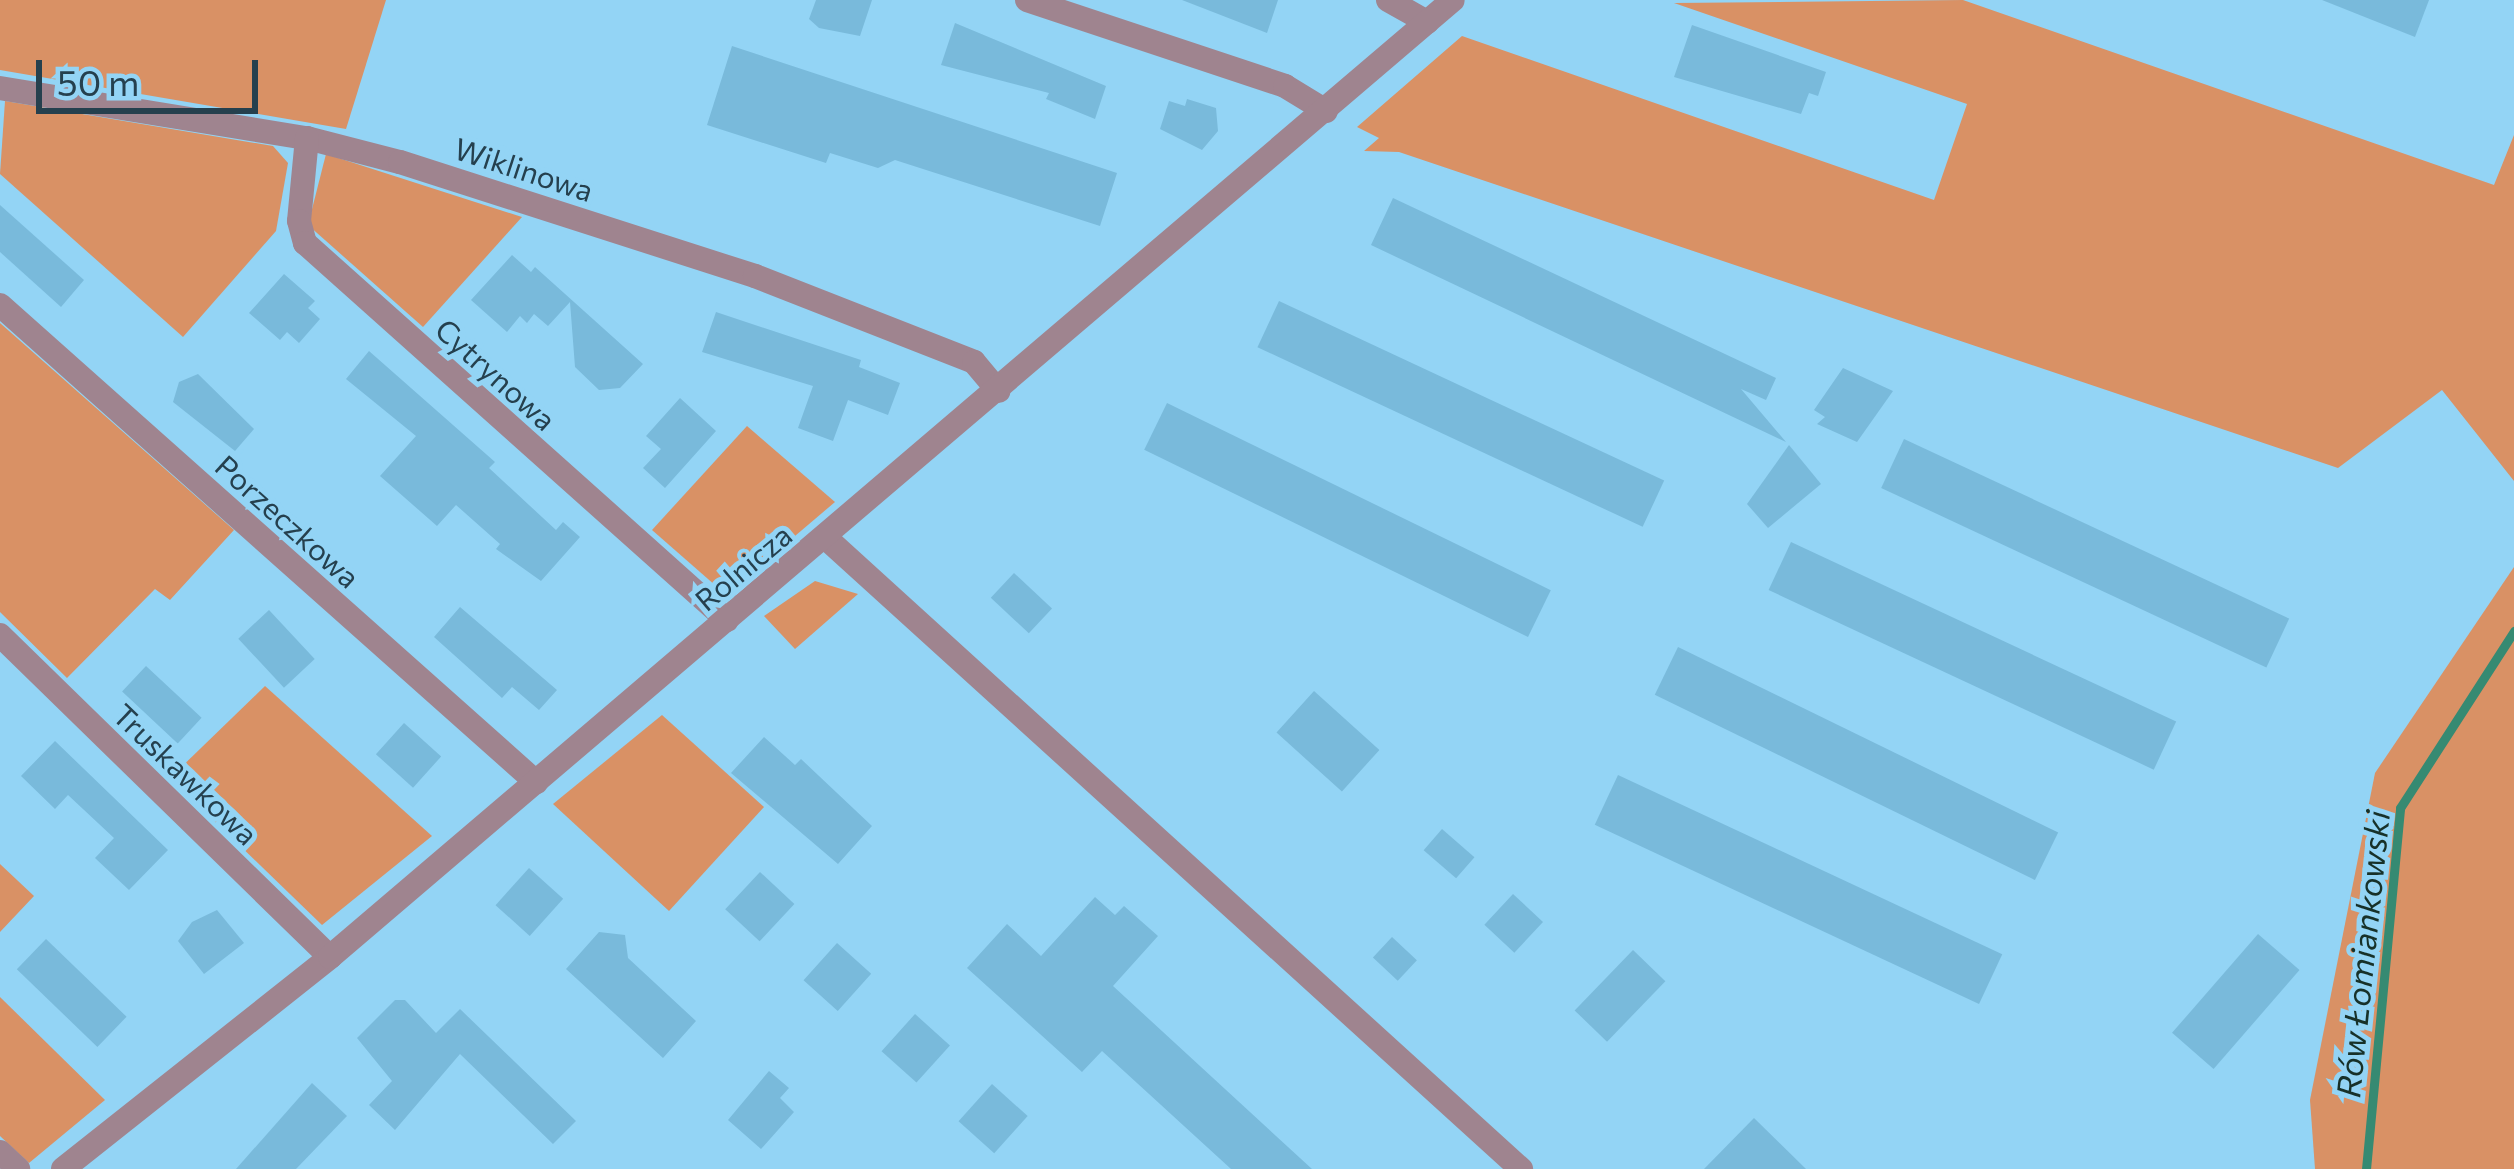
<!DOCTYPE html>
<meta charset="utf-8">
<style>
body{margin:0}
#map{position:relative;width:2514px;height:1169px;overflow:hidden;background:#93d4f5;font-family:Commissioner,sans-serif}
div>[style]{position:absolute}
.green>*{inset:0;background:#d99165}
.stream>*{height:9px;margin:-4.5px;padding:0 4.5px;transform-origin:4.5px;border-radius:4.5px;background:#368a72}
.building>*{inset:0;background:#79badb;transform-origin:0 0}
.minor>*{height:24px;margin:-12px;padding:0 12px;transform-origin:12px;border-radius:12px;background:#9f848f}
.tertiary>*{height:24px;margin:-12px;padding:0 12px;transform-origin:12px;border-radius:12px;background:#9f848f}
span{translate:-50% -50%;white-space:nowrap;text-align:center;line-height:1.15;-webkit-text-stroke:10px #93d4f5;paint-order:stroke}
.street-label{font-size:30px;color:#25404e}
.water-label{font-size:33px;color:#173129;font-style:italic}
.scale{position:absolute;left:36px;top:60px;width:222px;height:54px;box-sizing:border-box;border:6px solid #25404e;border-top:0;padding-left:15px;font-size:36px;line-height:42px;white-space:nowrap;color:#25404e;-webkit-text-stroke:9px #93d4f5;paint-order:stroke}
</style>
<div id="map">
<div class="green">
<div style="clip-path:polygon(0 0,386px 0,346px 129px,0 70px)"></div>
<div style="clip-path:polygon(1963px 0,2494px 185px,2514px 135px,2514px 481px,2442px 390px,2338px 468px,1399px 152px,1364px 151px,1379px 138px,1357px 127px,1462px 36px,1934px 200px,1967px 104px,1674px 3px)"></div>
<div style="clip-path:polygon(5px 101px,273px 146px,288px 163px,276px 231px,183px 337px,0 174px)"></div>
<div style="clip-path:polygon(326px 154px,522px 217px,423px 327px,308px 225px)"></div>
<div style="clip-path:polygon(0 323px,234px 530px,170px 600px,155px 589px,67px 678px,0 612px)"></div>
<div style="clip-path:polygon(747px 426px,835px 502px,735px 587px,716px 586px,652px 530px)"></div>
<div style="clip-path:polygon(2514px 567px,2514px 1169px,2315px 1169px,2310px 1100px,2375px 773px)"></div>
<div style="clip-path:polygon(815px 581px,858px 594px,795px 649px,764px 616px)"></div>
<div style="clip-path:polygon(265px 686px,432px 836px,322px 925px,170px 778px)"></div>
<div style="clip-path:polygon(662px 715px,764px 807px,669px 911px,553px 804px)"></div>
<div style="clip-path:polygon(0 864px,34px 896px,0 932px)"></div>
<div style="clip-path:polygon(0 997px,105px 1100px,29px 1163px,0 1136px)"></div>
</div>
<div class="stream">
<div style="left:2366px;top:1169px;width:363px;rotate:-84.6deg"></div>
<div style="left:2400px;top:808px;width:211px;rotate:-57.2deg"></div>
</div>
<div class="building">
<div style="clip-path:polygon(816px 0,872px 0,860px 36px,819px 28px,809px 19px)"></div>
<div style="clip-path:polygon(1182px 0,1278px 0,1267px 33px)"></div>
<div style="clip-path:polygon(2322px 0,2429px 0,2415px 37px)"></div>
<div style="clip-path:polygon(955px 23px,1106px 86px,1095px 119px,1046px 99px,1049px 93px,941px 65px)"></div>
<div style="clip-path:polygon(1692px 25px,1826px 72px,1818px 96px,1809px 93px,1801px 114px,1674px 77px)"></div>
<div style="clip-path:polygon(732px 46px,1117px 173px,1100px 226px,895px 160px,878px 168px,830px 153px,826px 163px,707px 125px)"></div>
<div style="clip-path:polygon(1187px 99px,1216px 108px,1218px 131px,1202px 150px,1160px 129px,1169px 101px,1185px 106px)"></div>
<div style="clip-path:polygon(1393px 198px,1776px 378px,1766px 400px,1741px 389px,1786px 442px,1371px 245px)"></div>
<div style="clip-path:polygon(0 205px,84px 280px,61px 307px,0 252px)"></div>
<div style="clip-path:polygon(512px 255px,531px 272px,535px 267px,643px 364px,620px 388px,599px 390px,575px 367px,570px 302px,548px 326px,534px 314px,527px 323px,520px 316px,507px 332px,471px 300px)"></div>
<div style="clip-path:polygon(284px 274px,315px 301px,308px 308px,320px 319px,299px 343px,287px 332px,280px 340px,249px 313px)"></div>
<div style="left:1279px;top:301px;width:425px;height:51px;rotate:25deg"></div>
<div style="clip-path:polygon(716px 312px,861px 360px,859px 367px,900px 383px,888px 415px,848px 400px,833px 441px,798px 428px,813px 386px,702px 352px)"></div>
<div style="clip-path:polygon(369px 351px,495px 462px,489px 468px,556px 530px,563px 522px,580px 537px,541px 581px,496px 549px,500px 544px,456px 505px,437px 526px,380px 476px,416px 436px,346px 379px)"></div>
<div style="clip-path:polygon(1843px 368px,1893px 391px,1857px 442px,1817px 424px,1825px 417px,1814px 410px)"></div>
<div style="clip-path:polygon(198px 374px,254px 429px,235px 451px,173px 402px,179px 382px)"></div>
<div style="clip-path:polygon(680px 398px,716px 431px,665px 488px,643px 468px,661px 449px,646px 436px)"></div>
<div style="left:1167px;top:403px;width:427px;height:52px;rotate:26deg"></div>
<div style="left:1904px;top:439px;width:425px;height:54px;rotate:25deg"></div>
<div style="clip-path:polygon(1789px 445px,1821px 484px,1768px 528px,1747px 504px)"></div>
<div style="left:1791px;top:542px;width:425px;height:53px;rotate:25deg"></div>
<div style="left:1014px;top:573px;width:52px;height:34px;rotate:43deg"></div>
<div style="clip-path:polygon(460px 607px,557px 690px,539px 710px,512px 687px,502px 698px,434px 637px)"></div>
<div style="left:269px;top:610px;width:67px;height:42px;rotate:47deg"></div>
<div style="left:1678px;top:647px;width:423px;height:53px;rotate:26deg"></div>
<div style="left:146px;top:666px;width:76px;height:35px;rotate:43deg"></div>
<div style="left:1314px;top:691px;width:88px;height:56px;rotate:42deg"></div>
<div style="left:404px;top:723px;width:50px;height:42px;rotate:42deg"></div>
<div style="clip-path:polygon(764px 737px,795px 765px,801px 759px,872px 826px,838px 864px,731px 773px)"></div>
<div style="clip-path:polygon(55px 741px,168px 850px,129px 890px,95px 858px,114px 838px,68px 795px,55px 809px,21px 776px)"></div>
<div style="left:1618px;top:775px;width:424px;height:55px;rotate:25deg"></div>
<div style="left:1442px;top:829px;width:43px;height:28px;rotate:41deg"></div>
<div style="left:529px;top:868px;width:46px;height:50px;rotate:42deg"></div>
<div style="left:760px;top:872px;width:47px;height:51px;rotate:43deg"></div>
<div style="left:1513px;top:894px;width:41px;height:42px;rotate:43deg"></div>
<div style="clip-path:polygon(1095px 897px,1115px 915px,1124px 906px,1158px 936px,1113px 986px,1312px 1169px,1231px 1169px,1102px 1051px,1082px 1072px,967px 968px,1007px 924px,1041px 956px)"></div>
<div style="clip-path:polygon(217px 910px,244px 943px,204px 974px,178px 941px,192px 922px)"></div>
<div style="clip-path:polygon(599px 932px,625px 935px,628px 958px,696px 1021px,663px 1058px,566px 969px)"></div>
<div style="left:2258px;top:934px;width:55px;height:131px;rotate:41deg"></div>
<div style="left:1392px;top:937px;width:34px;height:28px;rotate:43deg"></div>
<div style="left:46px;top:939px;width:112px;height:42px;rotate:44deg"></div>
<div style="left:837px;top:943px;width:46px;height:50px;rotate:42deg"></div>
<div style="left:1633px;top:950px;width:45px;height:84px;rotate:44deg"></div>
<div style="clip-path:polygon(395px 1000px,405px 1000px,436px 1033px,460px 1009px,576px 1121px,553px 1144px,460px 1054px,395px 1130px,369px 1105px,392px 1081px,357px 1038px)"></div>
<div style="left:915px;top:1014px;width:47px;height:50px;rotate:42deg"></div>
<div style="clip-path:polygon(769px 1071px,789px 1088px,780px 1098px,794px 1112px,761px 1149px,728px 1120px)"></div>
<div style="clip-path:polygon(312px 1083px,347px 1116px,296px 1169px,236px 1169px)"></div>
<div style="left:992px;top:1084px;width:48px;height:50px;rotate:42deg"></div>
<div style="clip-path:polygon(1754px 1118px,1806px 1169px,1704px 1169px)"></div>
</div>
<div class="minor">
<div style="left:1027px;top:0;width:272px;rotate:18.4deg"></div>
<div style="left:1285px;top:86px;width:48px;rotate:31.4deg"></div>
<div style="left:1388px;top:0;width:45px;rotate:29.4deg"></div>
<div style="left:0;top:88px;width:311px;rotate:9.3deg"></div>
<div style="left:307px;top:138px;width:96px;rotate:14.5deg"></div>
<div style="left:400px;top:162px;width:373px;rotate:17.8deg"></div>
<div style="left:755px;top:276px;width:235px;rotate:21.4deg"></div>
<div style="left:974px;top:362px;width:38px;rotate:50deg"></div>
<div style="left:307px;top:138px;width:83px;rotate:95.5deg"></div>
<div style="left:299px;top:221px;width:23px;rotate:75deg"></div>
<div style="left:305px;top:243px;width:566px;rotate:41.78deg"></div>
<div style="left:0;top:305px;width:718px;rotate:41.67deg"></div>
<div style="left:826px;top:538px;width:939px;rotate:42.24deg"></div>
<div style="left:0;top:635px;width:461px;rotate:44.3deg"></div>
<div style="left:0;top:1152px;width:25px;rotate:43deg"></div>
</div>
<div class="tertiary">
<div style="left:63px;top:1169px;width:341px;rotate:-38.4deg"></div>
<div style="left:330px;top:957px;width:1475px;rotate:-40.44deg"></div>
</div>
<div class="street-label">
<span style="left:524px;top:169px;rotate:18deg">Wiklinowa</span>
<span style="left:496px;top:374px;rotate:42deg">Cytrynowa</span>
<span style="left:288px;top:521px;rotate:42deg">Porzeczkowa</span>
<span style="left:743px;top:567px;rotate:-40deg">Rolnicza</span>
<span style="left:186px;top:774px;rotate:44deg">Truskawkowa</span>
</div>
<div class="water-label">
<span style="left:2362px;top:954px;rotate:-84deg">Rów Łomiankowski</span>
</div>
<div class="scale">50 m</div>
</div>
